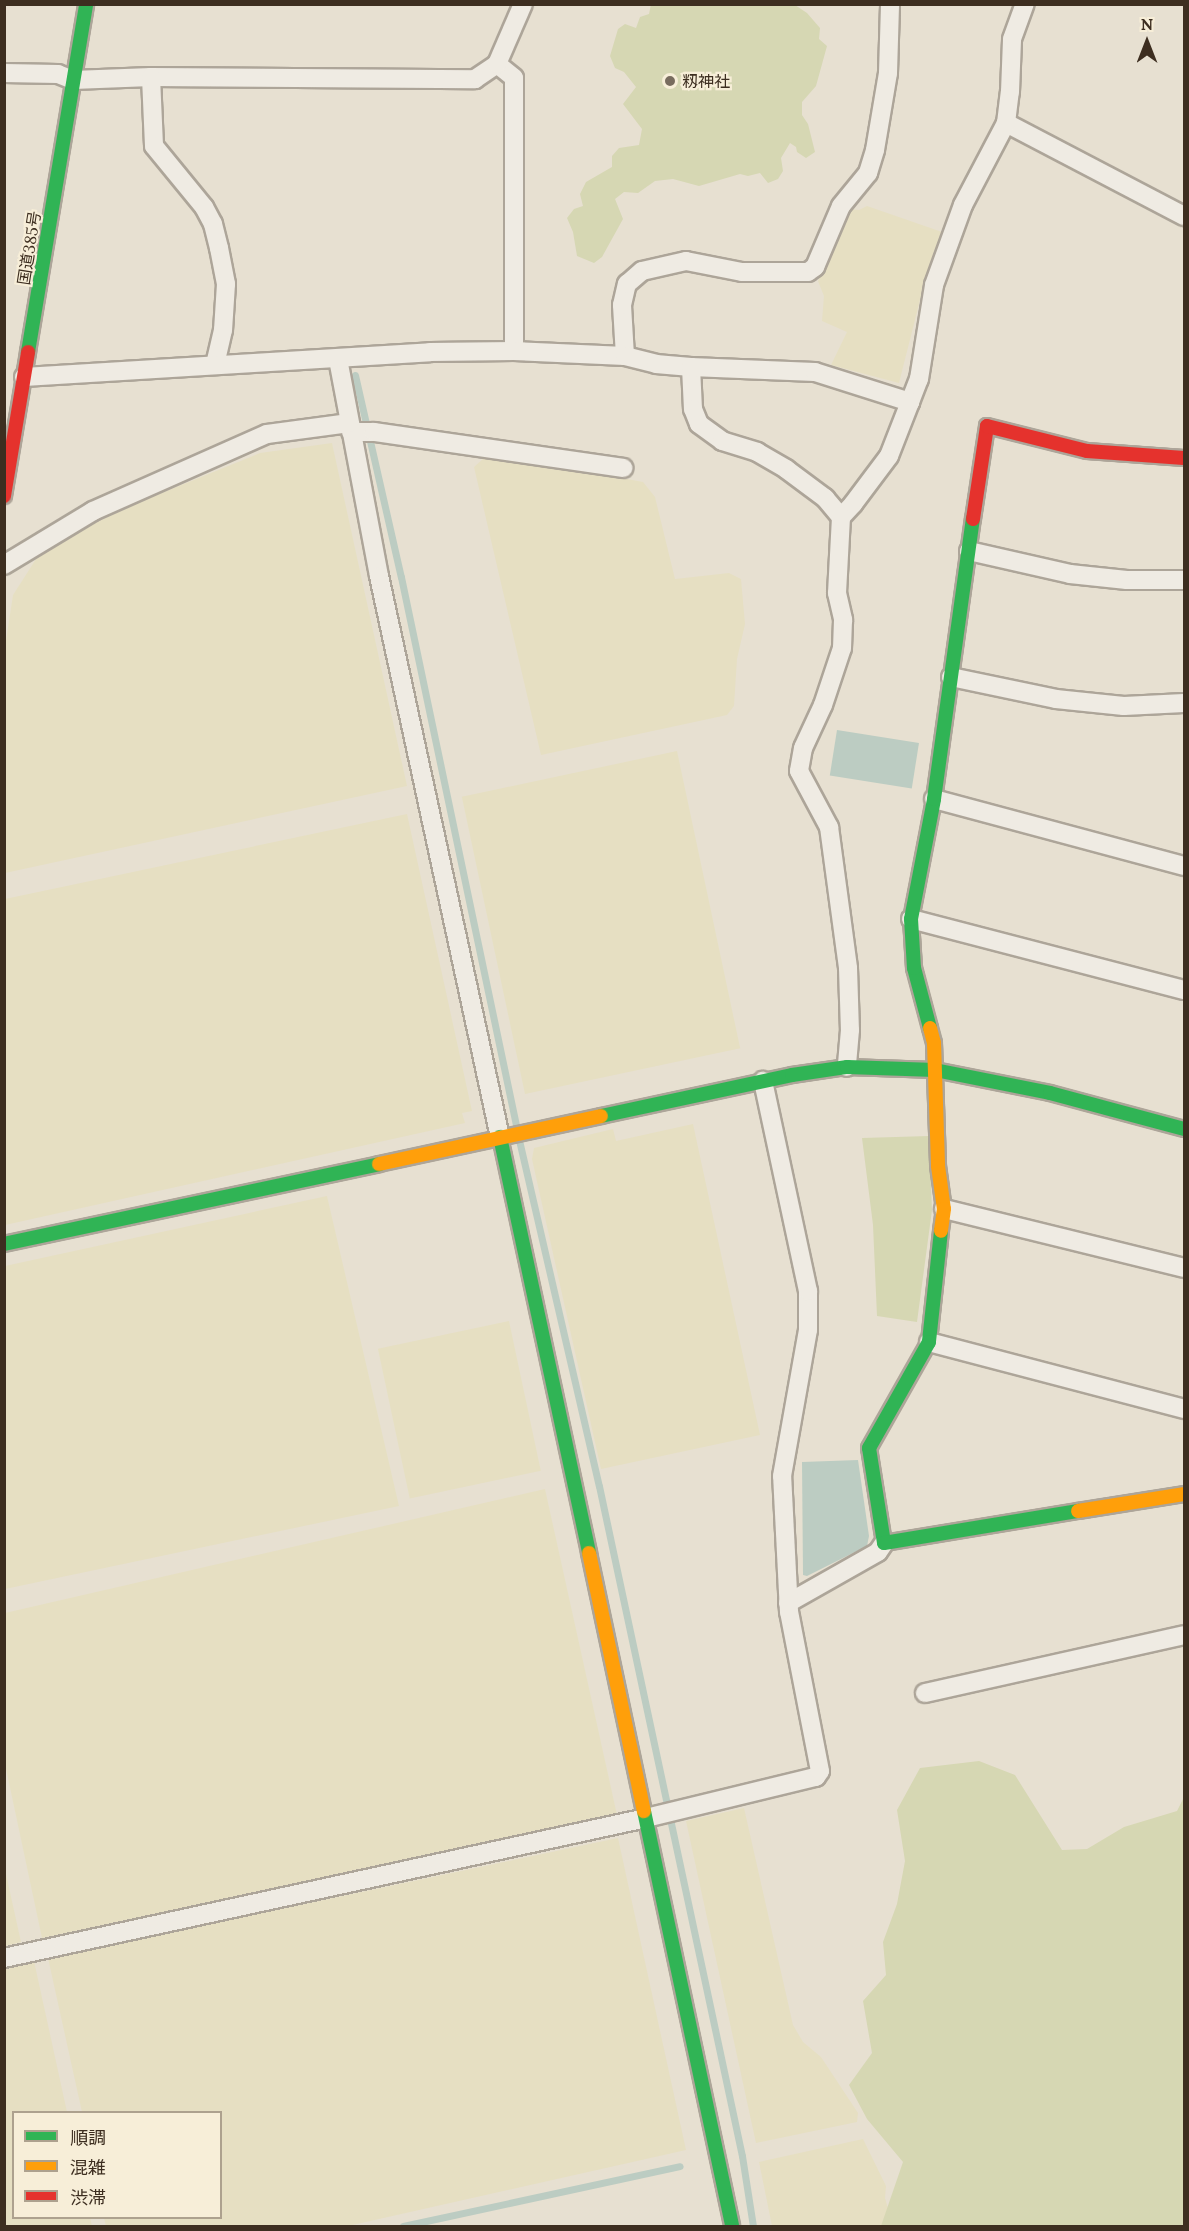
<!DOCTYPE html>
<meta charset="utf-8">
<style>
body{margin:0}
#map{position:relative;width:1189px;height:2231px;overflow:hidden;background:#e7e0d1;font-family:Lora,"Noto Sans JP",serif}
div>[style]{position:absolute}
.farmland>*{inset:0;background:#e6dfc2;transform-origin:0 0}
.green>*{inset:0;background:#d6d7b3}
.water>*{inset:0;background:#bcccc2;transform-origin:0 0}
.stream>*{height:7px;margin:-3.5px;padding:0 3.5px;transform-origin:3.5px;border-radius:3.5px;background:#bcccc2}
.roads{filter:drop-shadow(2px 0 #ada599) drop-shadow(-2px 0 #ada599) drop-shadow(0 2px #ada599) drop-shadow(0 -2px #ada599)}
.street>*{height:18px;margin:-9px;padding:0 9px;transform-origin:9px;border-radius:9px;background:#efebe3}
.fast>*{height:14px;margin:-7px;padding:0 7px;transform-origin:7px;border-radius:7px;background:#30b455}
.slow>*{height:14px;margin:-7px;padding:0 7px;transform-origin:7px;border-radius:7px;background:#ff9f0a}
.jam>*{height:14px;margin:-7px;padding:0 7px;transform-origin:7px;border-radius:7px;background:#e5322d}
.dots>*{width:16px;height:16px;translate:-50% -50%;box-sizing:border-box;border:3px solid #f7eed8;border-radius:50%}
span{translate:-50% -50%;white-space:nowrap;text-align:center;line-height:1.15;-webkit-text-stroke:4.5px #f7eed8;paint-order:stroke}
.poi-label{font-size:16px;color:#3d2e20}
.left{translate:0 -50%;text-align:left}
.street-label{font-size:16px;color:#3d2e20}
.frame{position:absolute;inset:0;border:6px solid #3d2e20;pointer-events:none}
.legend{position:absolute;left:12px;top:2111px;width:210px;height:108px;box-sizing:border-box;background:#f7eed8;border:2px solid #ada18e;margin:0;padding:8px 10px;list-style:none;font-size:18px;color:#3d2e20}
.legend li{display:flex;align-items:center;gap:12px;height:30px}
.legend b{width:30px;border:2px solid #ada18e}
.north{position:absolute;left:1117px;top:12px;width:60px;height:60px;-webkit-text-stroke:4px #f7eed8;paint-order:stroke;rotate:0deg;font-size:16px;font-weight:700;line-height:24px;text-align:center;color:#3d2e20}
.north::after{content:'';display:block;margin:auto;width:21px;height:27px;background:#3d2e20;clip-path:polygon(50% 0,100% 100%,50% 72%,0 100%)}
</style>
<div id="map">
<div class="farmland">
<div style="clip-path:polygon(867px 206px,942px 232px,923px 288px,899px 383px,831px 365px,847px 332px,822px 321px,824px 296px,818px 281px,849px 209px,859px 210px)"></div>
<div style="clip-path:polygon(332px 443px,407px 786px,5px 873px,5px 647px,13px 595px,38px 556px,76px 532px,142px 501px,260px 453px)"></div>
<div style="clip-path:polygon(484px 458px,558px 466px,643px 482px,655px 497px,675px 579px,729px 573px,741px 579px,745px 624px,737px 659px,734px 706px,727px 715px,541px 755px,474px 467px)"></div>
<div style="left:677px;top:751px;width:304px;height:220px;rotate:78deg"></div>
<div style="clip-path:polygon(407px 814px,472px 1111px,462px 1113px,465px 1123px,5px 1225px,5px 899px)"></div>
<div style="clip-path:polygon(693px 1124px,760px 1435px,601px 1469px,532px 1159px,534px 1148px,613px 1129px,616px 1141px)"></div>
<div style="clip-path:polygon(327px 1196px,399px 1506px,5px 1589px,5px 1266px)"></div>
<div style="left:509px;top:1321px;width:153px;height:134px;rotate:78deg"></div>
<div style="clip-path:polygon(545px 1489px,617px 1815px,42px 1938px,5px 1764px,5px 1613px)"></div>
<div style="clip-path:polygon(744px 1808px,793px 2025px,803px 2042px,821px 2057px,858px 2113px,857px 2122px,756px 2143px,686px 1821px)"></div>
<div style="clip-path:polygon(618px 1838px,686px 2150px,348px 2226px,106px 2226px,104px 2218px,220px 2218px,220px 2112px,82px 2112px,48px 1958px)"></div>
<div style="clip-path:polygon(4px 1865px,21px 1942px,5px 1946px,4px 1946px)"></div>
<div style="clip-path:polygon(34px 1961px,67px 2112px,14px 2112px,14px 2218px,90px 2218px,92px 2226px,5px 2226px,4px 1967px)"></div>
<div style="clip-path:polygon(863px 2139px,886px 2186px,885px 2198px,893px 2226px,772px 2226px,759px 2162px)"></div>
</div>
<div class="green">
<div style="clip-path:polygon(651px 4px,795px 5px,807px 13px,820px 28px,819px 39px,827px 46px,816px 86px,802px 102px,802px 115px,808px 124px,815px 152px,806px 158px,797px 152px,796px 147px,790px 143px,781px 158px,783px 171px,778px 179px,768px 183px,760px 173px,748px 176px,740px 174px,699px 186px,673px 179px,655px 181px,638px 193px,624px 192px,615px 199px,623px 219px,602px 257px,594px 263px,577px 256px,573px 232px,567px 218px,574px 209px,583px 206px,580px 194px,586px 182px,612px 167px,612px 156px,619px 148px,639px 145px,642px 129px,623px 104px,636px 87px,624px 72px,615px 68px,610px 56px,618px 29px,625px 24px,636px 28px,640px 17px,649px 14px)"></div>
<div style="clip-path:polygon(929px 1136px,932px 1210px,917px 1322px,877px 1316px,873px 1225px,862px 1138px)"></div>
<div style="clip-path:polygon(979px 1761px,1015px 1775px,1062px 1850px,1087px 1849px,1124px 1827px,1177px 1811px,1184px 1797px,1184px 2226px,881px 2226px,903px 2162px,867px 2119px,849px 2085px,872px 2053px,863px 2001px,886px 1975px,883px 1942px,897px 1904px,905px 1861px,897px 1810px,920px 1768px)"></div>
</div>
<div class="water">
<div style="left:837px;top:730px;width:83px;height:46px;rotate:9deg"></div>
<div style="clip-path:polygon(858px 1460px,869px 1536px,867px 1546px,807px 1576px,803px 1575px,802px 1462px)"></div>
</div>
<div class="stream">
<div style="left:355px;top:375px;width:207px;rotate:77.2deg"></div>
<div style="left:401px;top:577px;width:565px;rotate:78.15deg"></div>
<div style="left:519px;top:1140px;width:355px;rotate:77deg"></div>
<div style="left:599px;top:1486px;width:685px;rotate:77.95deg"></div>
<div style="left:742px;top:2156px;width:71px;rotate:81.1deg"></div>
<div style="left:403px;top:2226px;width:283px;rotate:-12.2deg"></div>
</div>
<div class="roads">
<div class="street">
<div style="left:497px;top:64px;width:22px;rotate:39deg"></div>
<div style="left:514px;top:78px;width:273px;rotate:90deg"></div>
<div style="left:4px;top:73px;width:54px;rotate:1.1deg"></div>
<div style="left:58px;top:74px;width:16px;rotate:22deg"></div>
<div style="left:73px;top:80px;width:78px;rotate:-2.2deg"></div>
<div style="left:151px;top:77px;width:324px;rotate:0.4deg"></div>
<div style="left:475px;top:79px;width:27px;rotate:-34deg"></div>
<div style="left:497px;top:64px;width:65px;rotate:-66.6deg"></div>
<div style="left:151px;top:77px;width:69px;rotate:87.5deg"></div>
<div style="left:154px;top:146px;width:79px;rotate:50.7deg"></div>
<div style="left:204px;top:207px;width:19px;rotate:62deg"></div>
<div style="left:213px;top:224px;width:25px;rotate:76deg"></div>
<div style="left:219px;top:248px;width:37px;rotate:79deg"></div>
<div style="left:226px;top:284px;width:46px;rotate:93.7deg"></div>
<div style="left:223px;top:330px;width:35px;rotate:103deg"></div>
<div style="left:1006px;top:123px;width:201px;rotate:27.6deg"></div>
<div style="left:625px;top:356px;width:51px;rotate:-93.4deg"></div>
<div style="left:622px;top:305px;width:22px;rotate:-77deg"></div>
<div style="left:627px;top:284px;width:20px;rotate:-41deg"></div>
<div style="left:642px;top:271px;width:45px;rotate:-12.8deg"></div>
<div style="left:686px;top:261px;width:57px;rotate:11.1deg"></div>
<div style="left:742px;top:272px;width:66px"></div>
<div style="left:808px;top:272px;width:9px;rotate:-36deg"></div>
<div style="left:815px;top:267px;width:66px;rotate:-66.9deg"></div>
<div style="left:841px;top:206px;width:43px;rotate:-50.7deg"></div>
<div style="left:868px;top:173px;width:24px;rotate:-73deg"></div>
<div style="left:875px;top:150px;width:78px;rotate:-80.4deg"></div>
<div style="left:888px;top:73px;width:69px;rotate:-88.3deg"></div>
<div style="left:338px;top:359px;width:221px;rotate:79.3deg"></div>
<div style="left:379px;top:576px;width:574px;rotate:77.83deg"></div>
<div style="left:691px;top:367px;width:42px;rotate:87.3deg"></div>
<div style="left:693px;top:409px;width:16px;rotate:68deg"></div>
<div style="left:699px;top:424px;width:29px;rotate:36deg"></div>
<div style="left:722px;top:441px;width:37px;rotate:17deg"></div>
<div style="left:757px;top:452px;width:34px;rotate:30deg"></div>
<div style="left:786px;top:469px;width:49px;rotate:36.6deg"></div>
<div style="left:825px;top:498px;width:25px;rotate:50deg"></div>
<div style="left:841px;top:517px;width:76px;rotate:93deg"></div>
<div style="left:837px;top:593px;width:28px;rotate:77deg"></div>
<div style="left:843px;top:620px;width:28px;rotate:92deg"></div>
<div style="left:842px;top:648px;width:60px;rotate:108.4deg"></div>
<div style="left:823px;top:705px;width:47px;rotate:114.9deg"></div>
<div style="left:803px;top:748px;width:23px;rotate:100deg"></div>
<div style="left:799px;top:771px;width:64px;rotate:61.8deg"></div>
<div style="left:829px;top:827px;width:142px;rotate:82.3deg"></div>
<div style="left:848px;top:968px;width:62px;rotate:88.2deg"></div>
<div style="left:850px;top:1030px;width:37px;rotate:95deg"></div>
<div style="left:24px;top:377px;width:407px;rotate:-3.5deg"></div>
<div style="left:430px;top:352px;width:84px;rotate:-0.7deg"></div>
<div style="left:514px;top:351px;width:111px;rotate:2.6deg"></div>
<div style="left:625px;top:356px;width:32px;rotate:14deg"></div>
<div style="left:656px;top:364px;width:35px;rotate:5deg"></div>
<div style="left:691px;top:367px;width:124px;rotate:2.3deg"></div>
<div style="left:815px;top:372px;width:100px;rotate:17.5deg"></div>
<div style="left:910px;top:402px;width:25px;rotate:-69deg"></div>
<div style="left:919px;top:379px;width:95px;rotate:-80.9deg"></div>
<div style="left:934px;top:285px;width:85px;rotate:-70.1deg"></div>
<div style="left:963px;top:205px;width:93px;rotate:-62.3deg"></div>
<div style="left:1006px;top:123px;width:31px;rotate:-83deg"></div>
<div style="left:1010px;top:92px;width:53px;rotate:-87.8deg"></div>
<div style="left:1012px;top:39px;width:37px;rotate:-70deg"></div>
<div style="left:351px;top:432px;width:23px"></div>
<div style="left:374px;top:432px;width:252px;rotate:8.2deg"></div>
<div style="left:841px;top:517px;width:18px;rotate:-47deg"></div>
<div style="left:853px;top:504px;width:60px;rotate:-53.1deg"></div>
<div style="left:889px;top:456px;width:58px;rotate:-68.7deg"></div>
<div style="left:969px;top:551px;width:104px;rotate:12.8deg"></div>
<div style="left:1070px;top:574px;width:57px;rotate:6deg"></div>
<div style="left:1127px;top:580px;width:57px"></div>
<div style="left:4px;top:565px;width:104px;rotate:-31.2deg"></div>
<div style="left:93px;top:511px;width:190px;rotate:-23.9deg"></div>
<div style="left:267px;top:434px;width:83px;rotate:-7.6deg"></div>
<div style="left:951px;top:677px;width:107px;rotate:11.8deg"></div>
<div style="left:1056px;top:699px;width:68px;rotate:5.9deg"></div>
<div style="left:1124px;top:706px;width:60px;rotate:-2.9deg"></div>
<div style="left:934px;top:799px;width:259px;rotate:15deg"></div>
<div style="left:911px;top:919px;width:282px;rotate:14.6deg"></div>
<div style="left:944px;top:1209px;width:247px;rotate:13.8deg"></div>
<div style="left:929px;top:1342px;width:264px;rotate:14.7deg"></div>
<div style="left:788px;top:1603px;width:103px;rotate:-29.5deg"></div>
<div style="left:878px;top:1552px;width:11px;rotate:-56deg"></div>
<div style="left:925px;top:1693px;width:265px;rotate:-12.6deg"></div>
<div style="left:4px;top:1958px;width:657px;rotate:-12.3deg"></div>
<div style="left:646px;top:1818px;width:175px;rotate:-13.6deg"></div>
<div style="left:816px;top:1777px;width:7px;rotate:-56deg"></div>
<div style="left:820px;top:1771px;width:162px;rotate:-101deg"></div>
<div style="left:789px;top:1612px;width:136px;rotate:-92.9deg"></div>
<div style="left:782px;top:1476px;width:148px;rotate:-79.9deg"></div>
<div style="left:808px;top:1330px;width:39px;rotate:-90deg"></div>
<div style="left:808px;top:1291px;width:215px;rotate:-102.1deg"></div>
</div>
<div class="fast">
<div style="left:28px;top:352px;width:353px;rotate:-80.5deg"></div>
<div style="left:930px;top:1028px;width:62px;rotate:-104.9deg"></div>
<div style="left:914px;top:968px;width:49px;rotate:-93.5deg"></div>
<div style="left:911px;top:919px;width:122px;rotate:-79.1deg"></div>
<div style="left:934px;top:799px;width:283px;rotate:-82.1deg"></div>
<div style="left:601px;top:1116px;width:195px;rotate:-12.1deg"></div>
<div style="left:792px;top:1075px;width:56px;rotate:-8.3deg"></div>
<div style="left:847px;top:1067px;width:88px;rotate:2deg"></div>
<div style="left:935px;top:1070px;width:117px;rotate:11.3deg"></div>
<div style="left:1050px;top:1093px;width:139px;rotate:15deg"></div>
<div style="left:500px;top:1137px;width:425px;rotate:77.9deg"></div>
<div style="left:941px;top:1231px;width:112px;rotate:96.2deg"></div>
<div style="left:929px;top:1342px;width:122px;rotate:119.5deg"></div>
<div style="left:869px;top:1448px;width:96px;rotate:81deg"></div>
<div style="left:884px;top:1543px;width:197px;rotate:-9.4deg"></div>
<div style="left:4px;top:1244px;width:383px;rotate:-12deg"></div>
<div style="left:644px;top:1811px;width:424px;rotate:78deg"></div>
</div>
<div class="slow">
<div style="left:930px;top:1028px;width:16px;rotate:75deg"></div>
<div style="left:934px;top:1043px;width:123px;rotate:88.1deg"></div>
<div style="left:938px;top:1166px;width:43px;rotate:82.1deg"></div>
<div style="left:944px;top:1209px;width:22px;rotate:98deg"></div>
<div style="left:379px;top:1164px;width:227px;rotate:-12.2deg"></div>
<div style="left:1078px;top:1511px;width:107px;rotate:-9.1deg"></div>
<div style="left:589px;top:1553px;width:264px;rotate:78deg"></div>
</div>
<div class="jam">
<div style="left:4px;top:496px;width:146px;rotate:-80.5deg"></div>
<div style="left:973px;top:519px;width:94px;rotate:-81.4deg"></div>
<div style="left:987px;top:426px;width:103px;rotate:14deg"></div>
<div style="left:1087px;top:451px;width:97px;rotate:4.1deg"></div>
</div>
</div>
<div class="dots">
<div style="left:670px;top:81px;background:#786c5e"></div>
</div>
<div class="poi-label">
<span class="left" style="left:682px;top:81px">籾神社</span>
</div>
<div class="street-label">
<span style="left:29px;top:248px;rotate:-81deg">国道385号</span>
</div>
<div class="frame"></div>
<ul class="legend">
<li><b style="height:8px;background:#30b455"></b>順調</li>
<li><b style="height:8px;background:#ff9f0a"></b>混雑</li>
<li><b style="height:8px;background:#e5322d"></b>渋滞</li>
</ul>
<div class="north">N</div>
</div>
